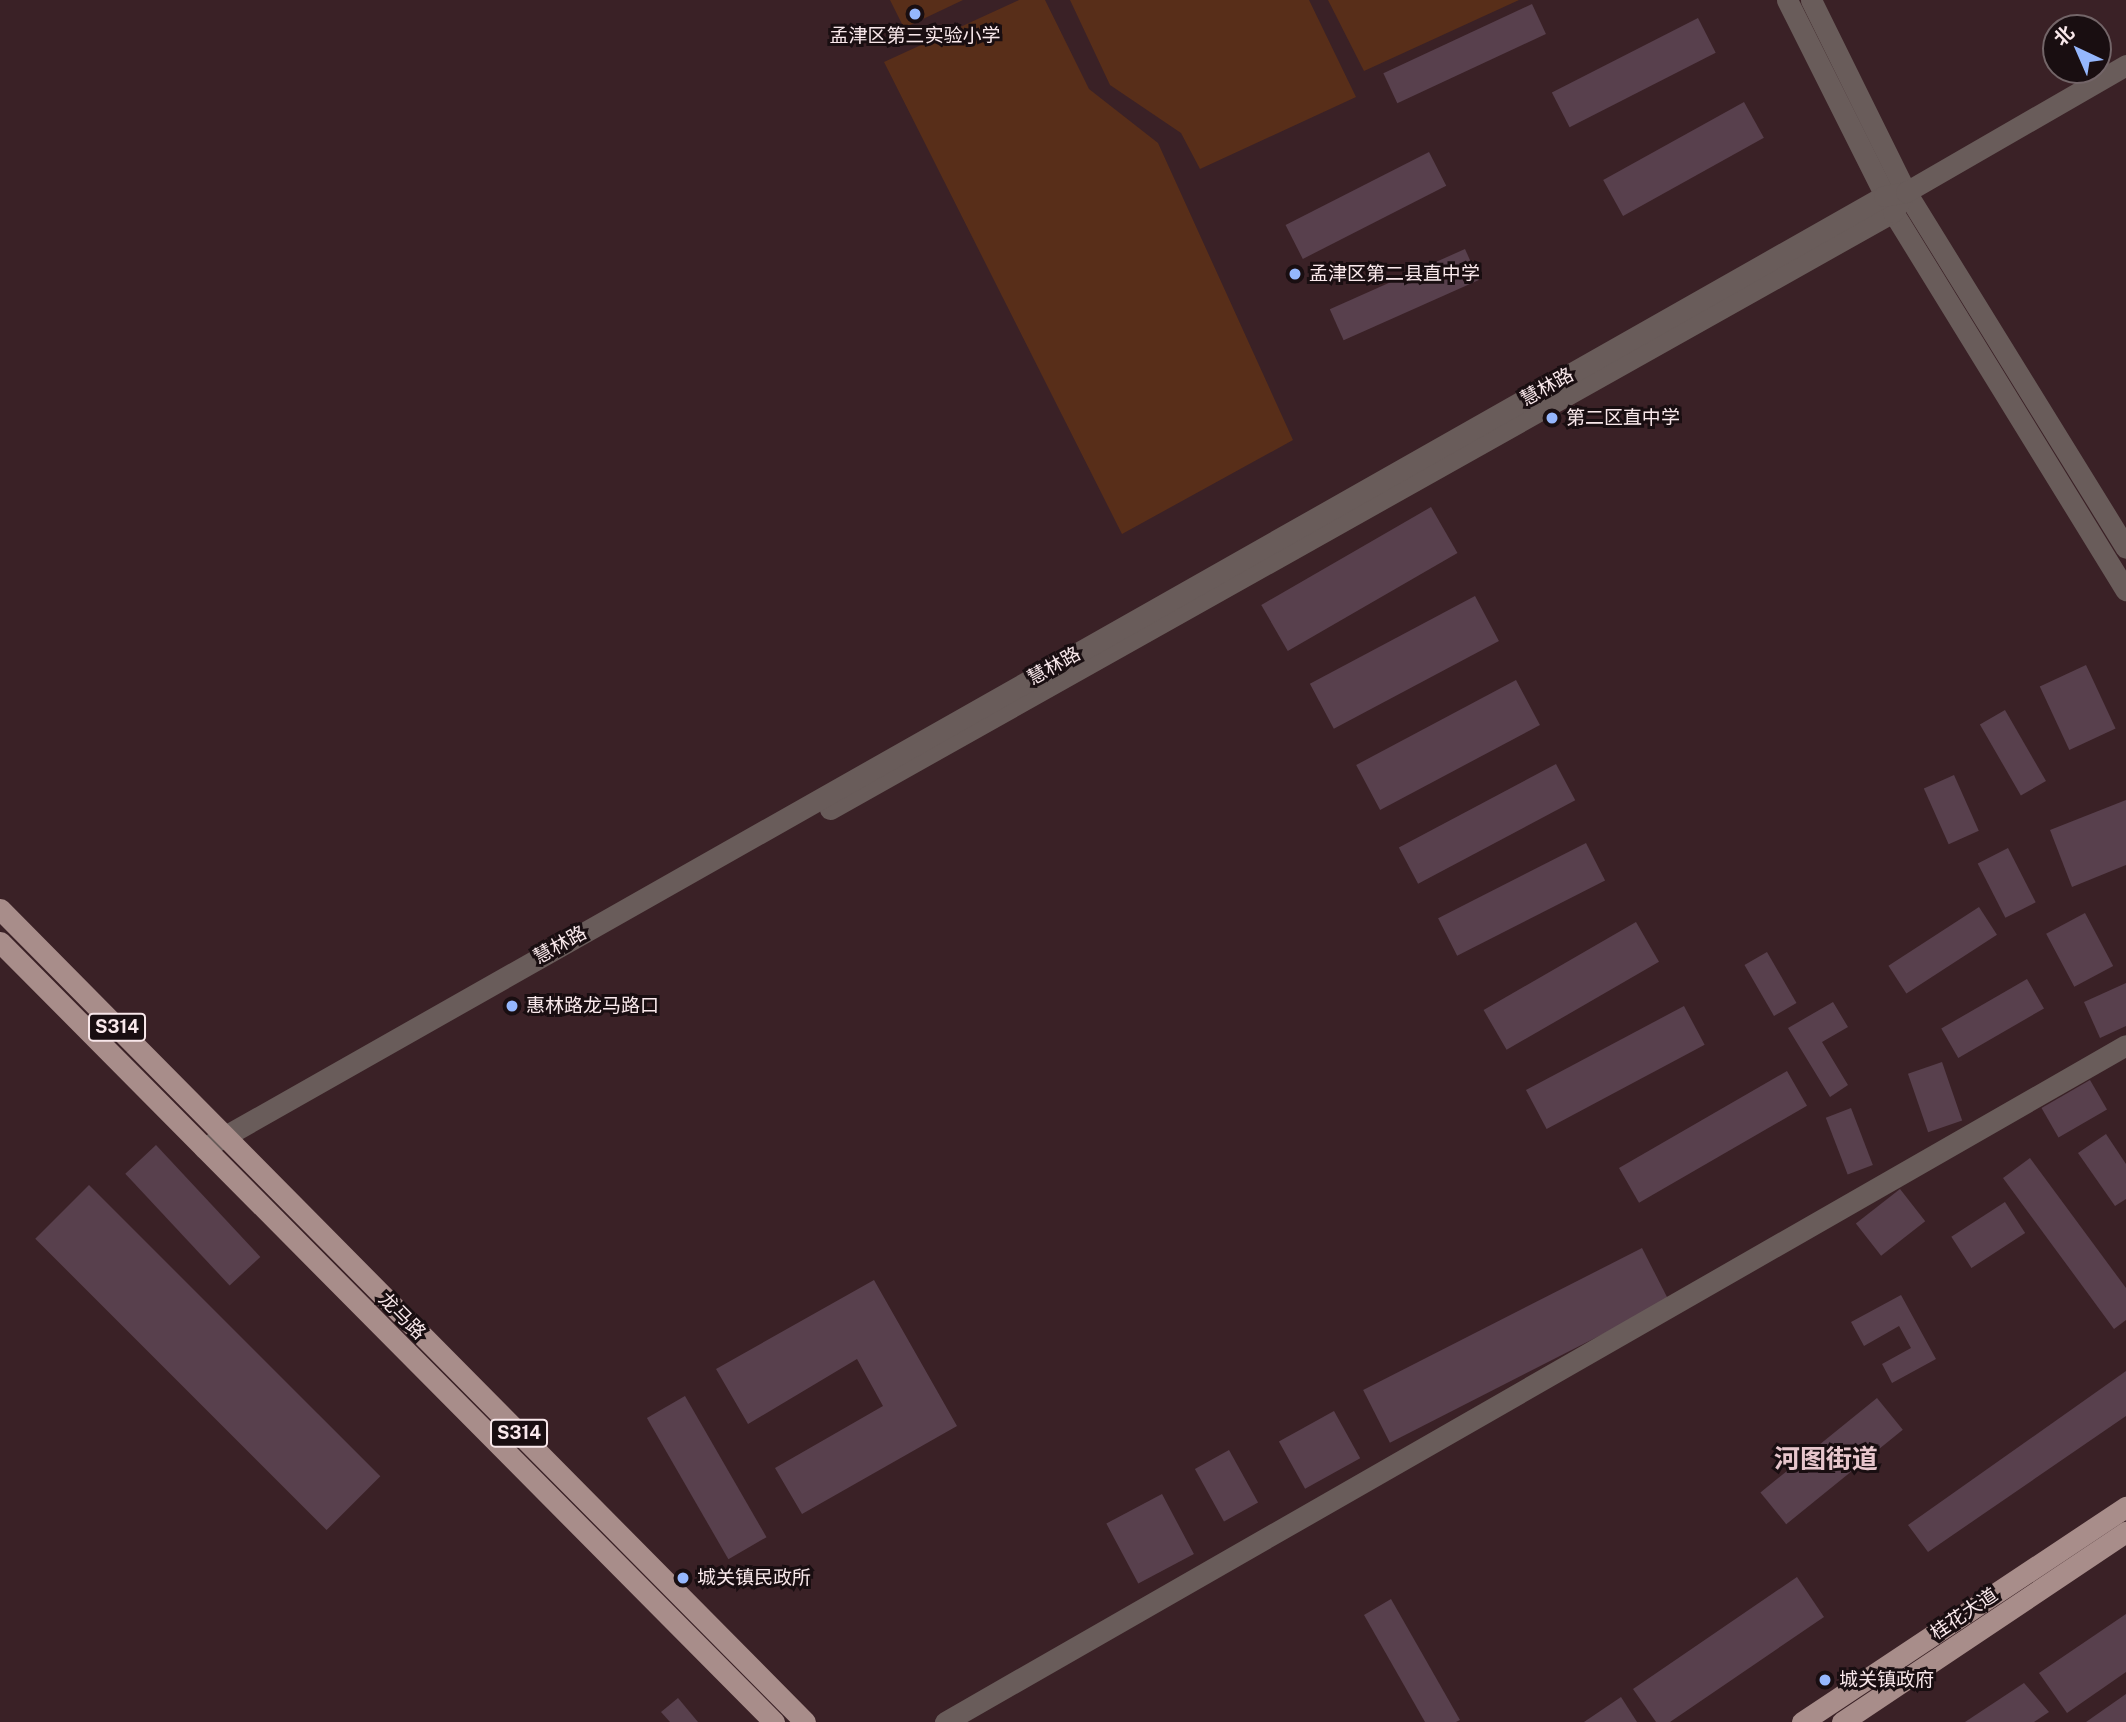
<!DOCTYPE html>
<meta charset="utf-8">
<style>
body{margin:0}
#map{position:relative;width:2126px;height:1722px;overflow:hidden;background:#3a2126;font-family:"Public Sans","Noto Sans SC",sans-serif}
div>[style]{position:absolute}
.green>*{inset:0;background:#582e19}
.building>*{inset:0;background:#58404d;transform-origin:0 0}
.minor>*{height:21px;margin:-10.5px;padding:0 10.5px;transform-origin:10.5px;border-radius:10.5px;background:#695c5a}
.major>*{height:21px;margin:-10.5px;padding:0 10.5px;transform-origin:10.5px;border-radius:10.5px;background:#a88d8a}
.dots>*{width:19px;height:19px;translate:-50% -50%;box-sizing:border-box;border:4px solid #190e11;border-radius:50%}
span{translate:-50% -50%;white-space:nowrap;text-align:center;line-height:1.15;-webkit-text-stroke:6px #190e11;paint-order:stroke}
.shield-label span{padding:2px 5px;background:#190e11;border:2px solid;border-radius:5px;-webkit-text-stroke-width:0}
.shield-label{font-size:18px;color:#f9e8eb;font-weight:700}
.poi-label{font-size:19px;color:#f9e8eb}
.left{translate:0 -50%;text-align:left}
.street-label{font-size:19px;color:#f9e8eb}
.district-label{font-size:26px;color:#e7c6cc;font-weight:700}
.north{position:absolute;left:2042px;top:14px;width:70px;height:70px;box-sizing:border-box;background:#190e11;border:2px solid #736568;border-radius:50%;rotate:316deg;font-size:19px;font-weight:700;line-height:28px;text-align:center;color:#f9e8eb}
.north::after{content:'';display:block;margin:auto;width:24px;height:32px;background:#95b7fd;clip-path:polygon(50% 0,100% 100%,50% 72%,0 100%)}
</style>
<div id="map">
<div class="green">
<div style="clip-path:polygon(890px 0,963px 0,904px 28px)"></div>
<div style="clip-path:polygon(1019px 0,1045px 0,1089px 89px,1158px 143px,1293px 440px,1122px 534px,884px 62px)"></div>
<div style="clip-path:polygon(1070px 0,1309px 0,1356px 97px,1200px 169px,1181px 133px,1110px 85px)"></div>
<div style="clip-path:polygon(1328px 0,1519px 0,1364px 71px)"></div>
</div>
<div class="building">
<div style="left:1532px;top:4px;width:33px;height:164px;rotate:65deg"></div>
<div style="left:1698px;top:18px;width:39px;height:164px;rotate:63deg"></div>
<div style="left:1744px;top:102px;width:41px;height:161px;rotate:61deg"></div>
<div style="left:1429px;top:152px;width:38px;height:161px;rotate:63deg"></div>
<div style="left:1465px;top:249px;width:34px;height:148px;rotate:66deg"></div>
<div style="left:1431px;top:507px;width:53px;height:196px;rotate:60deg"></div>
<div style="left:1475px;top:596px;width:51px;height:187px;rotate:62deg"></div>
<div style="left:2086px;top:665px;width:70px;height:51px;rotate:65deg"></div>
<div style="left:1516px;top:680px;width:51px;height:181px;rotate:62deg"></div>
<div style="left:2005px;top:710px;width:82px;height:29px;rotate:60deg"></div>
<div style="left:1556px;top:764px;width:41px;height:178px;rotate:62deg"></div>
<div style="left:1954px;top:775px;width:61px;height:33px;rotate:66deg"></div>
<div style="clip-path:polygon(2126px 800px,2126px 865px,2072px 887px,2050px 830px)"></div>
<div style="left:1586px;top:843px;width:42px;height:166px;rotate:63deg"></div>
<div style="left:2008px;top:848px;width:61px;height:34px;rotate:63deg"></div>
<div style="left:1979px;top:907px;width:33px;height:108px;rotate:57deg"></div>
<div style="left:2085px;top:913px;width:60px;height:44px;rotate:62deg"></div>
<div style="left:1636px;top:922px;width:46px;height:176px;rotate:60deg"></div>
<div style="left:1767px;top:952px;width:59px;height:26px;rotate:60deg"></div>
<div style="left:2027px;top:979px;width:34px;height:99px;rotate:60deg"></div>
<div style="clip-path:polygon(2126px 983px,2126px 1026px,2100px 1038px,2084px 1002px)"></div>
<div style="clip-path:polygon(1833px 1002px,1848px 1027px,1822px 1042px,1848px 1085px,1830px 1097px,1788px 1028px)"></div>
<div style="left:1684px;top:1006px;width:44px;height:179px;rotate:62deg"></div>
<div style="left:1942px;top:1062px;width:62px;height:36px;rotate:71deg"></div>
<div style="left:1787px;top:1071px;width:40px;height:194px;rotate:60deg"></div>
<div style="left:2090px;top:1080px;width:34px;height:56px;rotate:60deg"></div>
<div style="left:1851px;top:1108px;width:61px;height:27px;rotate:69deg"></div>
<div style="clip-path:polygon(2106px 1134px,2126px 1164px,2126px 1199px,2115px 1206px,2078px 1153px)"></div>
<div style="left:156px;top:1145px;width:153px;height:42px;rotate:47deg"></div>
<div style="clip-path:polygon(2030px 1158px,2126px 1288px,2126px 1320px,2114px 1329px,2003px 1178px)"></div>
<div style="left:89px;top:1185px;width:412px;height:76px;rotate:45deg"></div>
<div style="left:1900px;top:1189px;width:41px;height:56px;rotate:52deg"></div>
<div style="left:2005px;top:1202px;width:37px;height:64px;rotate:57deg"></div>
<div style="left:1642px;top:1248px;width:59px;height:313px;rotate:63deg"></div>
<div style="clip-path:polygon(874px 1280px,957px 1426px,802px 1514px,775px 1468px,883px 1406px,857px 1359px,748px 1424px,716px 1369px)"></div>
<div style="clip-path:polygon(1901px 1295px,1936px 1359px,1892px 1383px,1882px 1364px,1911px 1348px,1899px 1326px,1864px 1346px,1851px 1322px)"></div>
<div style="clip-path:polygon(2126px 1371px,2126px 1416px,1928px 1552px,1908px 1525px)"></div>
<div style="left:685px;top:1396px;width:163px;height:44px;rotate:60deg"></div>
<div style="left:1877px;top:1398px;width:41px;height:150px;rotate:51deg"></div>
<div style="left:1334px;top:1411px;width:54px;height:63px;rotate:61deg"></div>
<div style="left:1229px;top:1450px;width:60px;height:39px;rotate:61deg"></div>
<div style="left:1162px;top:1494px;width:68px;height:63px;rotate:62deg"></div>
<div style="clip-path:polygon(1797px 1577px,1824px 1617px,1670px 1722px,1656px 1722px,1633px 1689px)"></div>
<div style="clip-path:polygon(1391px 1599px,1460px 1720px,1456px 1722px,1425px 1722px,1364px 1615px)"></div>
<div style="clip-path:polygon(2126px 1614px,2126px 1672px,2067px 1713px,2039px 1673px)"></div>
<div style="clip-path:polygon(2024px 1683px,2049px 1712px,2034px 1722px,1965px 1722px)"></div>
<div style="clip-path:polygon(2126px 1694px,2126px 1722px,2086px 1722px)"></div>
<div style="clip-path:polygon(1621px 1697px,1637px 1722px,1584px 1722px)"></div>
<div style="clip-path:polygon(678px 1698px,698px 1722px,670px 1722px,661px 1712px)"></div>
</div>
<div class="minor">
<div style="left:1787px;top:0;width:237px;rotate:63.4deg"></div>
<div style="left:1893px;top:212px;width:444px;rotate:58.4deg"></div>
<div style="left:1811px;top:0;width:214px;rotate:63.7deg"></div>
<div style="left:1906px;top:192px;width:418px;rotate:58.3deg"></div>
<div style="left:830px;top:809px;width:1219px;rotate:-29.32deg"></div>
<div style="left:1893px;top:212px;width:24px;rotate:-57deg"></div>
<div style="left:204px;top:1148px;width:1931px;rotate:-29.54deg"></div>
<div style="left:1884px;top:196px;width:22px;rotate:-10deg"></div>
<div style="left:1906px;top:192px;width:254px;rotate:-30deg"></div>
<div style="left:945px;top:1722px;width:1361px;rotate:-29.82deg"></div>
</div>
<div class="major">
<div style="left:0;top:909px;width:1144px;rotate:45.28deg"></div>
<div style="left:0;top:942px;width:1099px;rotate:45.22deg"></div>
<div style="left:1802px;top:1722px;width:389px;rotate:-33.6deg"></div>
<div style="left:1842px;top:1722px;width:342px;rotate:-33.8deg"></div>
</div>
<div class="dots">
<div style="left:915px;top:14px;background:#95b7fd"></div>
<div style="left:1295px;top:274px;background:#95b7fd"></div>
<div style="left:1552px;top:418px;background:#95b7fd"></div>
<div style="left:512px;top:1006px;background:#95b7fd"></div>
<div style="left:683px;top:1578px;background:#95b7fd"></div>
<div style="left:1825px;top:1680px;background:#95b7fd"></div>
</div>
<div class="shield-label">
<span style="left:117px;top:1027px">S314</span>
<span style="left:519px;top:1433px">S314</span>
</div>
<div class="poi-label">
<span style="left:915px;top:36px">孟津区第三实验小学</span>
<span class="left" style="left:1309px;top:274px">孟津区第二县直中学</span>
<span class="left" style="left:1566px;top:418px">第二区直中学</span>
<span class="left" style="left:526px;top:1006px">惠林路龙马路口</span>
<span class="left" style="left:697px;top:1578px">城关镇民政所</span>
<span class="left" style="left:1839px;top:1680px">城关镇政府</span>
</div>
<div class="street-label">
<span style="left:1547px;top:387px;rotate:-29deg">慧林路</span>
<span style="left:1054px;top:666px;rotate:-29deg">慧林路</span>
<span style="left:560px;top:945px;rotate:-29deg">慧林路</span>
<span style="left:402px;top:1316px;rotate:45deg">龙马路</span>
<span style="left:1964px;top:1614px;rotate:-34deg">桂花大道</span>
</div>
<div class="district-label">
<span style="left:1826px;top:1459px">河图街道</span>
</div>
<div class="north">北</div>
</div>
